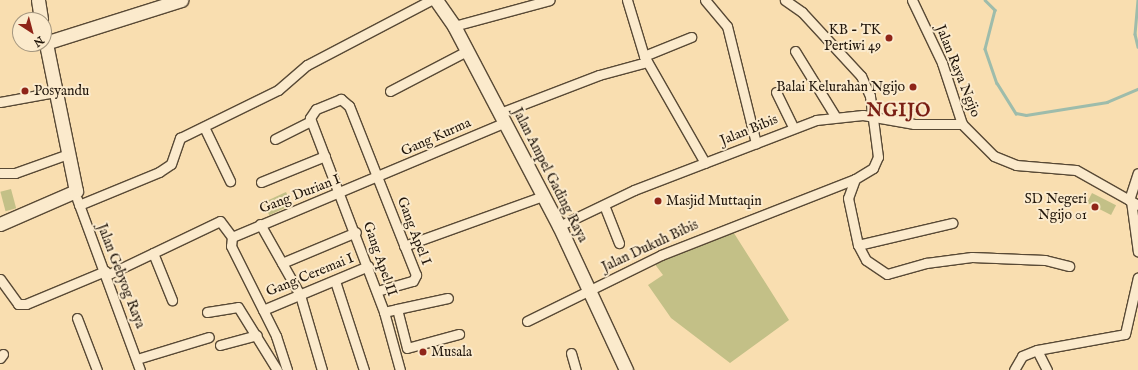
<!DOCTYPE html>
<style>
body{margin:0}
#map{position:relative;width:1138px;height:370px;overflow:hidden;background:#f9deb0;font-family:"IM FELL English",serif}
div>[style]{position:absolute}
.green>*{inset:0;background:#c3c087;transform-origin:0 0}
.stream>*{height:2.5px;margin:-1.25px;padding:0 1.25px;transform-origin:1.25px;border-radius:1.25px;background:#9ebcab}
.roads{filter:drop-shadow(1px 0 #584935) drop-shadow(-1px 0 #584935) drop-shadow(0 1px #584935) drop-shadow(0 -1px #584935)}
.street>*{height:9px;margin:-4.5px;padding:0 4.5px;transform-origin:4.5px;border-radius:4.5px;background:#fbeacc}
.secondary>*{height:13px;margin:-6.5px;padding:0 6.5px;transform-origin:6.5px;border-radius:6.5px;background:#fbeacc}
.dots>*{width:11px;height:11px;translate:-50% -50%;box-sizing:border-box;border:2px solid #fbeacc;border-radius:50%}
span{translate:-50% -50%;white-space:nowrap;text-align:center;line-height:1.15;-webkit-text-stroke:4px #fbeacc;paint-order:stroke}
.poi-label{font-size:14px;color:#22170c}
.right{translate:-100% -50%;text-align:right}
.left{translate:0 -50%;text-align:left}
.street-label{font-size:14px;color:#22170c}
.district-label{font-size:18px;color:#7a1f14;font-weight:700;letter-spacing:1px}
.north{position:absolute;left:12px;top:12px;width:40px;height:40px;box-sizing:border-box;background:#fbeacc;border:1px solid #a4967f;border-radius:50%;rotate:144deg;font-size:11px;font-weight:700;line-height:16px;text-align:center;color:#22170c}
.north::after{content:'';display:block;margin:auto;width:14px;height:18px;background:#8f2418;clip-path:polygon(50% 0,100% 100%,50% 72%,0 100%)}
</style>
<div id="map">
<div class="green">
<div style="left:11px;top:189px;width:20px;height:11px;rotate:75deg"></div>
<div style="left:286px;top:192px;width:14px;height:25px;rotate:65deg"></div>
<div style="left:1092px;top:193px;width:27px;height:11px;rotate:27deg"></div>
<div style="clip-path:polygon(732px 230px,789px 320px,730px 363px,671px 318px,648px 285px,663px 275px,654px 263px)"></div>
</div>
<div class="stream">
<div style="left:985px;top:0;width:14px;rotate:45deg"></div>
<div style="left:995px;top:10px;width:40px;rotate:104.4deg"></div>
<div style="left:985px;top:49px;width:36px;rotate:71deg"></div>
<div style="left:997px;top:83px;width:36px;rotate:58deg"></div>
<div style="left:1016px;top:113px;width:10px;rotate:11deg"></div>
<div style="left:1026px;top:115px;width:82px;rotate:-9.1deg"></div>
<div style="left:1107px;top:102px;width:34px;rotate:-23deg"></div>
<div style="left:1138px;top:0;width:34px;rotate:95deg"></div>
<div style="left:1135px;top:34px;width:13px;rotate:77deg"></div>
</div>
<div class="roads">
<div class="street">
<div style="left:627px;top:0;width:59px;rotate:73.1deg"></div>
<div style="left:644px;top:56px;width:123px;rotate:60.3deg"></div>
<div style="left:705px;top:0;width:34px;rotate:50deg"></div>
<div style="left:727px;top:26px;width:121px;rotate:76.1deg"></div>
<div style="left:912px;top:0;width:70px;rotate:64.5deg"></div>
<div style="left:942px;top:63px;width:64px;rotate:71.8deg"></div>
<div style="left:962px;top:124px;width:45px;rotate:45deg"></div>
<div style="left:994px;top:156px;width:24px;rotate:22deg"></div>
<div style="left:1016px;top:165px;width:60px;rotate:4.8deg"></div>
<div style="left:1076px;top:170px;width:71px;rotate:29.4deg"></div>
<div style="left:454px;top:26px;width:99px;rotate:-15.2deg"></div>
<div style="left:795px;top:51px;width:76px;rotate:58.4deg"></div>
<div style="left:644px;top:56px;width:51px;rotate:-22deg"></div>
<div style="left:390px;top:91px;width:87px;rotate:-27.5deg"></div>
<div style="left:776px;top:92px;width:39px;rotate:64deg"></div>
<div style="left:0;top:102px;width:56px;rotate:-10.3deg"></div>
<div style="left:500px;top:113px;width:106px;rotate:-21deg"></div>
<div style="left:599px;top:75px;width:50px;rotate:-15.2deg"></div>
<div style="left:205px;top:129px;width:58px;rotate:64.3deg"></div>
<div style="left:275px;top:139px;width:40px;rotate:-26.6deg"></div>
<div style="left:0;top:173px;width:15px"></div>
<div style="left:15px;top:173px;width:56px;rotate:-19.7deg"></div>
<div style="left:855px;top:179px;width:20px;rotate:110deg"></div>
<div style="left:848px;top:198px;width:48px;rotate:78deg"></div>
<div style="left:858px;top:245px;width:97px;rotate:-13.2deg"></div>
<div style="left:261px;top:182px;width:69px;rotate:-22.1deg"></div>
<div style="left:77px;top:199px;width:182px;rotate:69.8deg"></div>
<div style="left:1129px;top:200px;width:28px;rotate:-72deg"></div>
<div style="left:1131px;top:201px;width:51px;rotate:82.2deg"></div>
<div style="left:79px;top:205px;width:87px;rotate:-22.4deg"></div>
<div style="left:159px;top:172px;width:14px;rotate:-34deg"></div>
<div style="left:171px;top:164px;width:28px;rotate:-71deg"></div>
<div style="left:180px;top:138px;width:109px;rotate:-26.1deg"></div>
<div style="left:278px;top:90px;width:38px;rotate:-41deg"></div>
<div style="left:307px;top:65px;width:140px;rotate:-27.7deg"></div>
<div style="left:604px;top:205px;width:41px;rotate:68.5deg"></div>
<div style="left:260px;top:224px;width:81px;rotate:60.6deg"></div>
<div style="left:300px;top:295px;width:78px;rotate:73.7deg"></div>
<div style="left:559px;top:226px;width:83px;rotate:-25.6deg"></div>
<div style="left:634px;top:190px;width:195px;rotate:-21deg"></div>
<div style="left:816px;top:120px;width:47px;rotate:-6.1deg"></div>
<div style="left:863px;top:115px;width:52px;rotate:10deg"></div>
<div style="left:914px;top:124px;width:48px"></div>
<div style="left:232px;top:237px;width:296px;rotate:-22.8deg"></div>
<div style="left:232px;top:237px;width:9px;rotate:96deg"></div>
<div style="left:231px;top:246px;width:101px;rotate:63.4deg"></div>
<div style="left:276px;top:336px;width:36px;rotate:72deg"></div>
<div style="left:858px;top:245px;width:17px;rotate:62deg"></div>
<div style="left:866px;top:260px;width:25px;rotate:34deg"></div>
<div style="left:887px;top:274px;width:41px;rotate:-15.8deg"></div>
<div style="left:926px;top:263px;width:46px;rotate:-7.4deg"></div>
<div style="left:972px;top:257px;width:73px;rotate:2.4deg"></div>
<div style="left:1045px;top:260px;width:25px;rotate:14deg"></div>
<div style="left:404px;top:246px;width:148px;rotate:-19.8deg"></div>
<div style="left:153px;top:253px;width:51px;rotate:68deg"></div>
<div style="left:282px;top:263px;width:80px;rotate:-22.7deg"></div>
<div style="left:107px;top:275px;width:125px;rotate:-25.5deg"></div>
<div style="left:220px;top:221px;width:20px;rotate:53deg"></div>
<div style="left:0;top:279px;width:31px;rotate:54deg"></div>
<div style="left:18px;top:304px;width:8px"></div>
<div style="left:26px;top:304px;width:86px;rotate:-22.7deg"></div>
<div style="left:335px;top:281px;width:94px;rotate:72deg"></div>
<div style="left:377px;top:291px;width:37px;rotate:-16deg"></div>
<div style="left:413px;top:281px;width:7px;rotate:-63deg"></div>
<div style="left:416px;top:275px;width:182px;rotate:-111.6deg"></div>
<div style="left:349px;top:106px;width:11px;rotate:-139deg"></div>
<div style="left:341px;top:99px;width:27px;rotate:158deg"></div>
<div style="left:316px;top:109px;width:11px;rotate:124deg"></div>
<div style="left:310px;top:118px;width:208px;rotate:69.1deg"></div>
<div style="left:384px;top:312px;width:13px;rotate:-13deg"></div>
<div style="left:397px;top:309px;width:40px;rotate:75.6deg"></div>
<div style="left:407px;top:348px;width:54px;rotate:-15.1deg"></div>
<div style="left:397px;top:309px;width:52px;rotate:-12.2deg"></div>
<div style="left:263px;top:310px;width:114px;rotate:-22.7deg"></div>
<div style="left:207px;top:312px;width:31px;rotate:-9deg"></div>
<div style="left:238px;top:307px;width:74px;rotate:58.2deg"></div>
<div style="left:384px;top:312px;width:60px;rotate:74.6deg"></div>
<div style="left:77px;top:318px;width:56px;rotate:69deg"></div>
<div style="left:527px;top:321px;width:149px;rotate:-26.2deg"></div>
<div style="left:661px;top:255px;width:208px;rotate:-21.4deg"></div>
<div style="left:855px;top:179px;width:21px;rotate:-31deg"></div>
<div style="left:873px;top:168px;width:12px;rotate:-66deg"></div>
<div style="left:878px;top:157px;width:62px;rotate:-97.5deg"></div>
<div style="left:870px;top:96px;width:22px;rotate:-114deg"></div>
<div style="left:861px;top:76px;width:87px;rotate:-132.7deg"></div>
<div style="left:802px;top:12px;width:21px;rotate:-145deg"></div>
<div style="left:220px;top:345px;width:38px;rotate:-15deg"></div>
<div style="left:571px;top:353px;width:18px;rotate:74deg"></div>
<div style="left:0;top:358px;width:5px;rotate:-53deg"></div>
<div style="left:137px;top:359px;width:75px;rotate:-17deg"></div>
<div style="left:1014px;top:370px;width:16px;rotate:-60deg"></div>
<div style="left:1022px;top:356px;width:16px;rotate:-22deg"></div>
<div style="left:1047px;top:370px;width:22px;rotate:-117deg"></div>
<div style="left:1037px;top:350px;width:89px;rotate:-10.3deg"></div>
<div style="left:1125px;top:334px;width:58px;rotate:-77.2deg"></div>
</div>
<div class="secondary">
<div style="left:38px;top:0;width:20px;rotate:81deg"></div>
<div style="left:436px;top:0;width:32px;rotate:55deg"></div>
<div style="left:454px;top:26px;width:226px;rotate:62.3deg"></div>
<div style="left:559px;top:226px;width:159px;rotate:65deg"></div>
<div style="left:45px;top:43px;width:143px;rotate:-17.5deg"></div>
<div style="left:0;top:224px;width:83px;rotate:-23.5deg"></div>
<div style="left:76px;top:191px;width:160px;rotate:-101.5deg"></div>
</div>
</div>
<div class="dots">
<div style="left:889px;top:38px;background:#8f2418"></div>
<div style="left:913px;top:87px;background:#8f2418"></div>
<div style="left:25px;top:91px;background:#8f2418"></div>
<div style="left:658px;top:201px;background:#8f2418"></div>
<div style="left:1095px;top:207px;background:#8f2418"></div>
<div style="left:423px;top:352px;background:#8f2418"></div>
</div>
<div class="poi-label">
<span class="right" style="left:881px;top:38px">KB - TK<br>Pertiwi 49</span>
<span class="right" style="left:905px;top:87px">Balai Kelurahan Ngijo</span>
<span class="left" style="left:34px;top:91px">Posyandu</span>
<span class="right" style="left:1087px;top:207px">SD Negeri<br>Ngijo 01</span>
<span class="left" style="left:666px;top:201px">Masjid Muttaqin</span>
<span class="left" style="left:431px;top:352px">Musala</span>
</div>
<div class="street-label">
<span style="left:958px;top:71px;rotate:68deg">Jalan Raya Ngijo</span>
<span style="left:749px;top:130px;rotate:-22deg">Jalan Bibis</span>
<span style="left:436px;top:137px;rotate:-24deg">Gang Kurma</span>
<span style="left:550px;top:175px;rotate:63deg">Jalan Ampel Gading Raya</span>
<span style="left:300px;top:194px;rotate:-21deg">Gang Durian I</span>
<span style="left:414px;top:231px;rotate:69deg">Gang Apel I</span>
<span style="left:650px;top:246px;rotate:-25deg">Jalan Dukuh Bibis</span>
<span style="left:380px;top:259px;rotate:71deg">Gang Apel II</span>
<span style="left:310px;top:275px;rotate:-22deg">Gang Ceremai I</span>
<span style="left:121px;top:276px;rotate:69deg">Jalan Gebyog Raya</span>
</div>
<div class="district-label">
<span style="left:899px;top:112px">NGIJO</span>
</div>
<div class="north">N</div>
</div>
